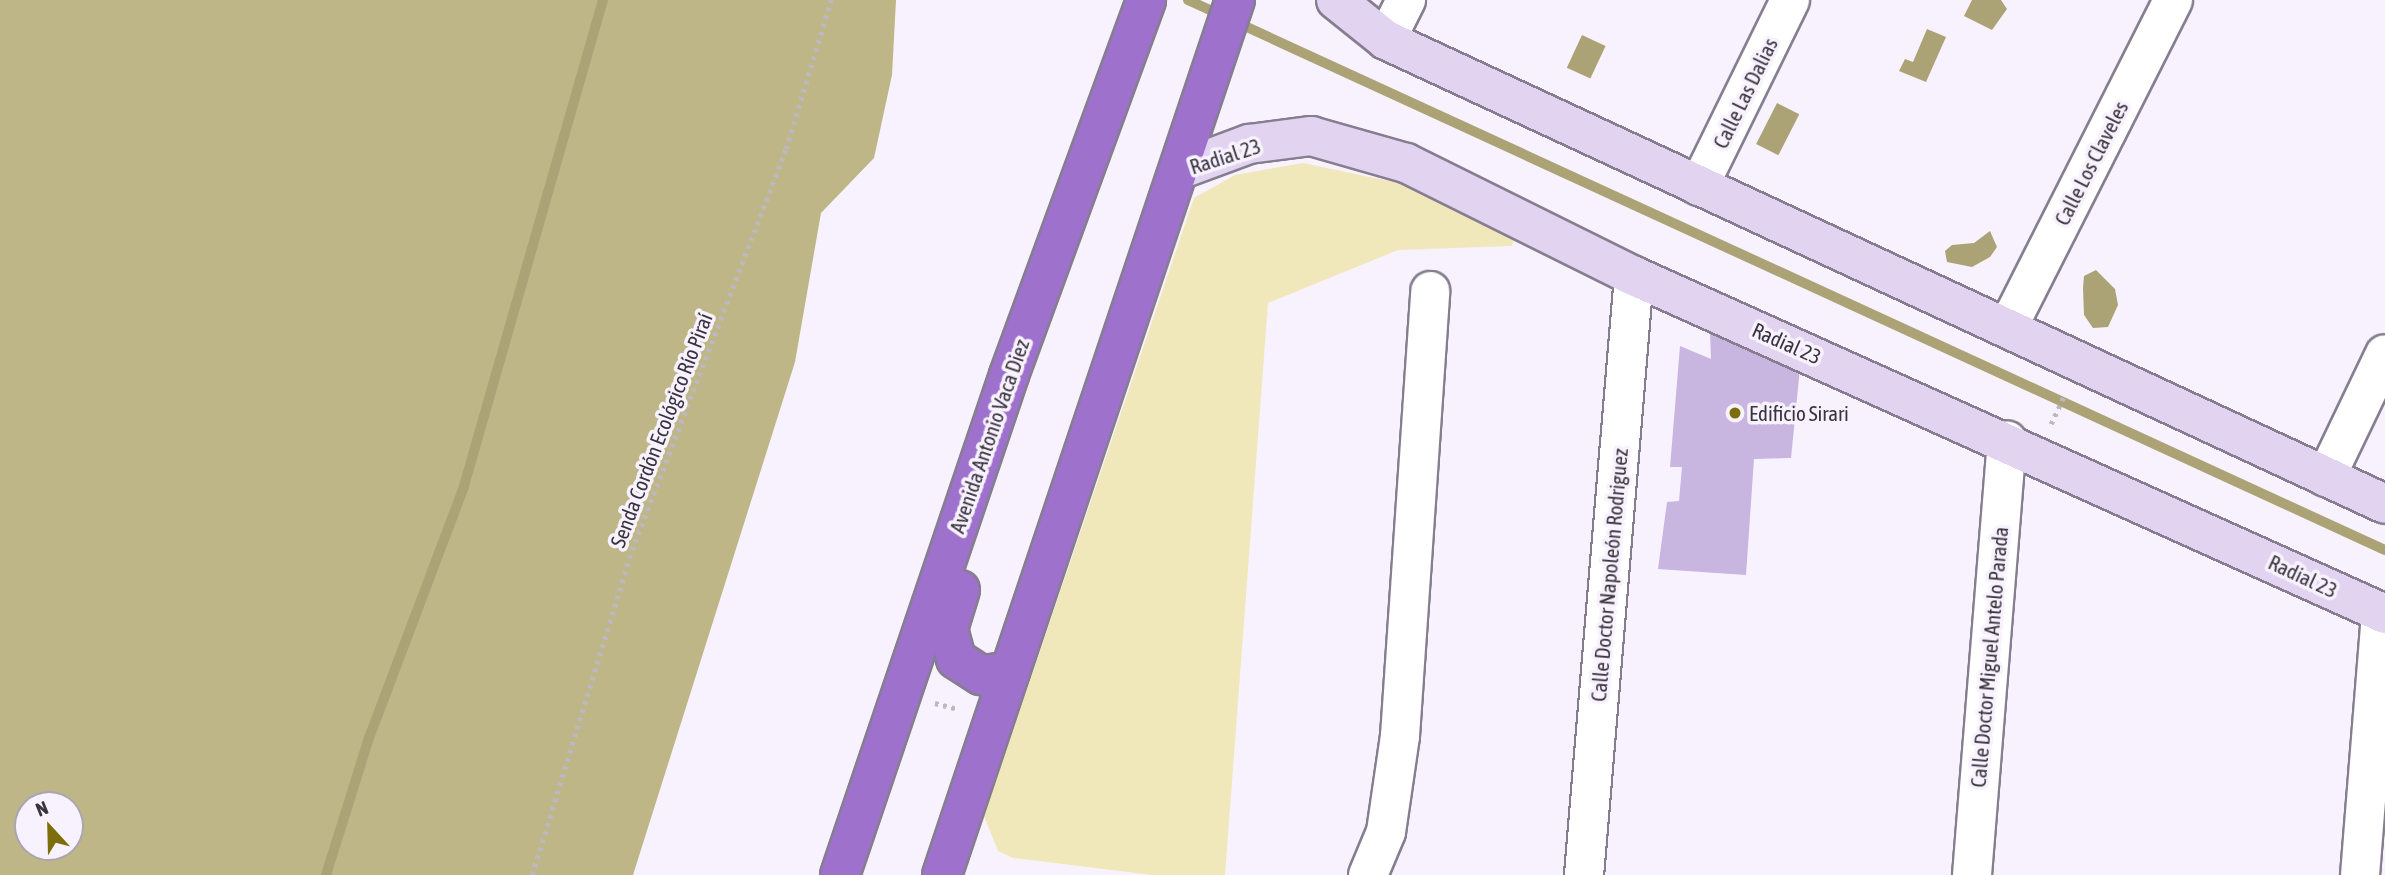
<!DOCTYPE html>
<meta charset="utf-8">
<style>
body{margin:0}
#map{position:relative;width:2385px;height:875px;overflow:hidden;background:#f7f2fe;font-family:"Asap Condensed",sans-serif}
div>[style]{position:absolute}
.green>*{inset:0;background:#f0e8bb}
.forest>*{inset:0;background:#beb687}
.water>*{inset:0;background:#aba375;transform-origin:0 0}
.stream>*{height:10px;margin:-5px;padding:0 5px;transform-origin:5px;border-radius:5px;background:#aba375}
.building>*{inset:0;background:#c8b5e0}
.path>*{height:4.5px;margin-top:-2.25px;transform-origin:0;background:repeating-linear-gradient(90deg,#bcb8c2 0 3.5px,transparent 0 8.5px)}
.roads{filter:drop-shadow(2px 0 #867e90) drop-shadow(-2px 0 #867e90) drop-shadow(0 2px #867e90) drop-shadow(0 -2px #867e90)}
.street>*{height:38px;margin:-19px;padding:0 19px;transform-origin:19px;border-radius:19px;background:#fff}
.secondary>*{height:38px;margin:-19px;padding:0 19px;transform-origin:19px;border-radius:19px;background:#e2d4f0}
.highway>*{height:38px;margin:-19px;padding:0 19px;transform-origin:19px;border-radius:19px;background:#9e71cd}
.dots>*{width:19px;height:19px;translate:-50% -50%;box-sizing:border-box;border:4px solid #f7f2fe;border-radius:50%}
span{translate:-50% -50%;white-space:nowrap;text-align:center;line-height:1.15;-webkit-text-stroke:7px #f7f2fe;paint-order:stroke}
.street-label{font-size:21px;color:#37343b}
.poi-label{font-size:21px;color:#37343b}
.left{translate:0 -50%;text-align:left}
.north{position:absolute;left:14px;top:791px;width:70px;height:70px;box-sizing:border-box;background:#f7f2fe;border:2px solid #aaa6b0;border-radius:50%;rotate:338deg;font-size:19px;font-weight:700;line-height:28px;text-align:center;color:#37343b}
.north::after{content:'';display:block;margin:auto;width:24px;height:32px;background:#7d6e0b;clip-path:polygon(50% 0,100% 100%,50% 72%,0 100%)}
</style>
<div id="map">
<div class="green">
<div style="clip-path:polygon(1303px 163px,1403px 184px,1515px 235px,1512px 246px,1398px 250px,1268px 303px,1225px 875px,1152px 875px,1013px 858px,998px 851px,984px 816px,1194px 198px,1235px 175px)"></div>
</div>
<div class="forest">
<div style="clip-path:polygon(evenodd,0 0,896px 0,892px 75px,874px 158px,821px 213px,795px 362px,633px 875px,0 875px,0 0,28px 805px,70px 805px,70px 847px,28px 847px,28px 805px)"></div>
</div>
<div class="water">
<div style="clip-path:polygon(1972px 0,2001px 0,2007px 9px,1992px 30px,1964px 16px)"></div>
<div style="clip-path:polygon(1927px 29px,1946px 37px,1926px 82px,1899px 71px,1905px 59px,1913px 62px)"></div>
<div style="left:1582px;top:35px;width:26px;height:36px;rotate:25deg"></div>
<div style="left:1777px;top:103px;width:25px;height:46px;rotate:27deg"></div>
<div style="clip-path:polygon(1990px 231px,1997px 247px,1990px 257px,1972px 267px,1947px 262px,1945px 251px,1952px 245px,1974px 243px)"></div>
<div style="clip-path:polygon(2096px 270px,2115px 289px,2118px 305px,2108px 327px,2093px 328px,2084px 315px,2083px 288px,2084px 276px)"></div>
</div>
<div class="stream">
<div style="left:1188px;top:0;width:1317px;rotate:24.68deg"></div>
<div style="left:326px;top:875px;width:144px;rotate:-72.6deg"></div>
<div style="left:369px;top:738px;width:269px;rotate:-69.3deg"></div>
<div style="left:464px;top:486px;width:505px;rotate:-74.04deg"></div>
</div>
<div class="building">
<div style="clip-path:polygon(1710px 333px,1800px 368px,1791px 458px,1754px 459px,1746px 575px,1658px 569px,1667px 502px,1679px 501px,1682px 467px,1670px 467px,1680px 346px,1711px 359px)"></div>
</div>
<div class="path">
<div style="left:2051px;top:424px;width:33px;rotate:-65deg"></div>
<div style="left:935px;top:703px;width:23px;rotate:15deg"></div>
<div style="left:532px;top:875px;width:340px;rotate:-72.9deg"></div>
<div style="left:632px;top:550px;width:430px;rotate:-69deg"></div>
<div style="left:786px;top:149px;width:156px;rotate:-73.2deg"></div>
</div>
<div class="roads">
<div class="street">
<div style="left:1386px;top:40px;width:45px;rotate:-63.4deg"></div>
<div style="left:1699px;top:186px;width:207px;rotate:-63.9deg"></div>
<div style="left:2008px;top:327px;width:366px;rotate:-63.2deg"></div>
<div style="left:2326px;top:477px;width:136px;rotate:-64.4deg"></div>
<div style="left:1368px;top:875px;width:47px;rotate:-67.3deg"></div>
<div style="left:1386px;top:832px;width:97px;rotate:-81.7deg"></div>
<div style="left:1400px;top:736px;width:446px;rotate:-86.1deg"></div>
<div style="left:1584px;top:875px;width:601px;rotate:-85.23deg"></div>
<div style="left:1972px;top:875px;width:436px;rotate:-85.4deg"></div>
<div style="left:2360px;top:875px;width:264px;rotate:-85.4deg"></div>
</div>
<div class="secondary">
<div style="left:1336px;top:0;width:64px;rotate:38.7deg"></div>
<div style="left:1386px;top:40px;width:1101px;rotate:24.91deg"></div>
<div style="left:1179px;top:170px;width:75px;rotate:-20.4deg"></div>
<div style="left:1249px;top:144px;width:63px;rotate:-7.4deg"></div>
<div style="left:1311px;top:136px;width:99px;rotate:15.9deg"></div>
<div style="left:1406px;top:163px;width:254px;rotate:26.4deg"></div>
<div style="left:1634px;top:276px;width:824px;rotate:24.23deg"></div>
</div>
<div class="highway">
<div style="left:960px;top:590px;width:41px;rotate:107.1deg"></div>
<div style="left:948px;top:629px;width:31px;rotate:75deg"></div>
<div style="left:956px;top:659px;width:30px;rotate:33deg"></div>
<div style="left:981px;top:675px;width:29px;rotate:-6deg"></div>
<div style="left:840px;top:875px;width:528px;rotate:-71.32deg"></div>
<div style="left:1009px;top:375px;width:399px;rotate:-69.9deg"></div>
<div style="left:942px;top:875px;width:923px;rotate:-71.49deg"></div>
</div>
</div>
<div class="dots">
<div style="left:1735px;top:413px;background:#7d6e0b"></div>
</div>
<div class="street-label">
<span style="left:1745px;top:93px;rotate:-64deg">Calle Las Dalias</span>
<span style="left:1225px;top:156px;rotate:-18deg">Radial 23</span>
<span style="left:2091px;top:163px;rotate:-63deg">Calle Los Claveles</span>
<span style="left:1787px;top:343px;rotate:24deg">Radial 23</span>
<span style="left:661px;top:430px;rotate:-69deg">Senda Cordón Ecológico Río Piraí</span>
<span style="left:989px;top:436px;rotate:-71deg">Avenida Antonio Vaca Diez</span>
<span style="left:1609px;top:575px;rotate:-85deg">Calle Doctor Napoleón Rodriguez</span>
<span style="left:2303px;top:576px;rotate:25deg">Radial 23</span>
<span style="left:1989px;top:657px;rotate:-85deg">Calle Doctor Miguel Antelo Parada</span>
</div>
<div class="poi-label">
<span class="left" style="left:1749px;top:413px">Edificio Sirari</span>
</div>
<div class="north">N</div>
</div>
